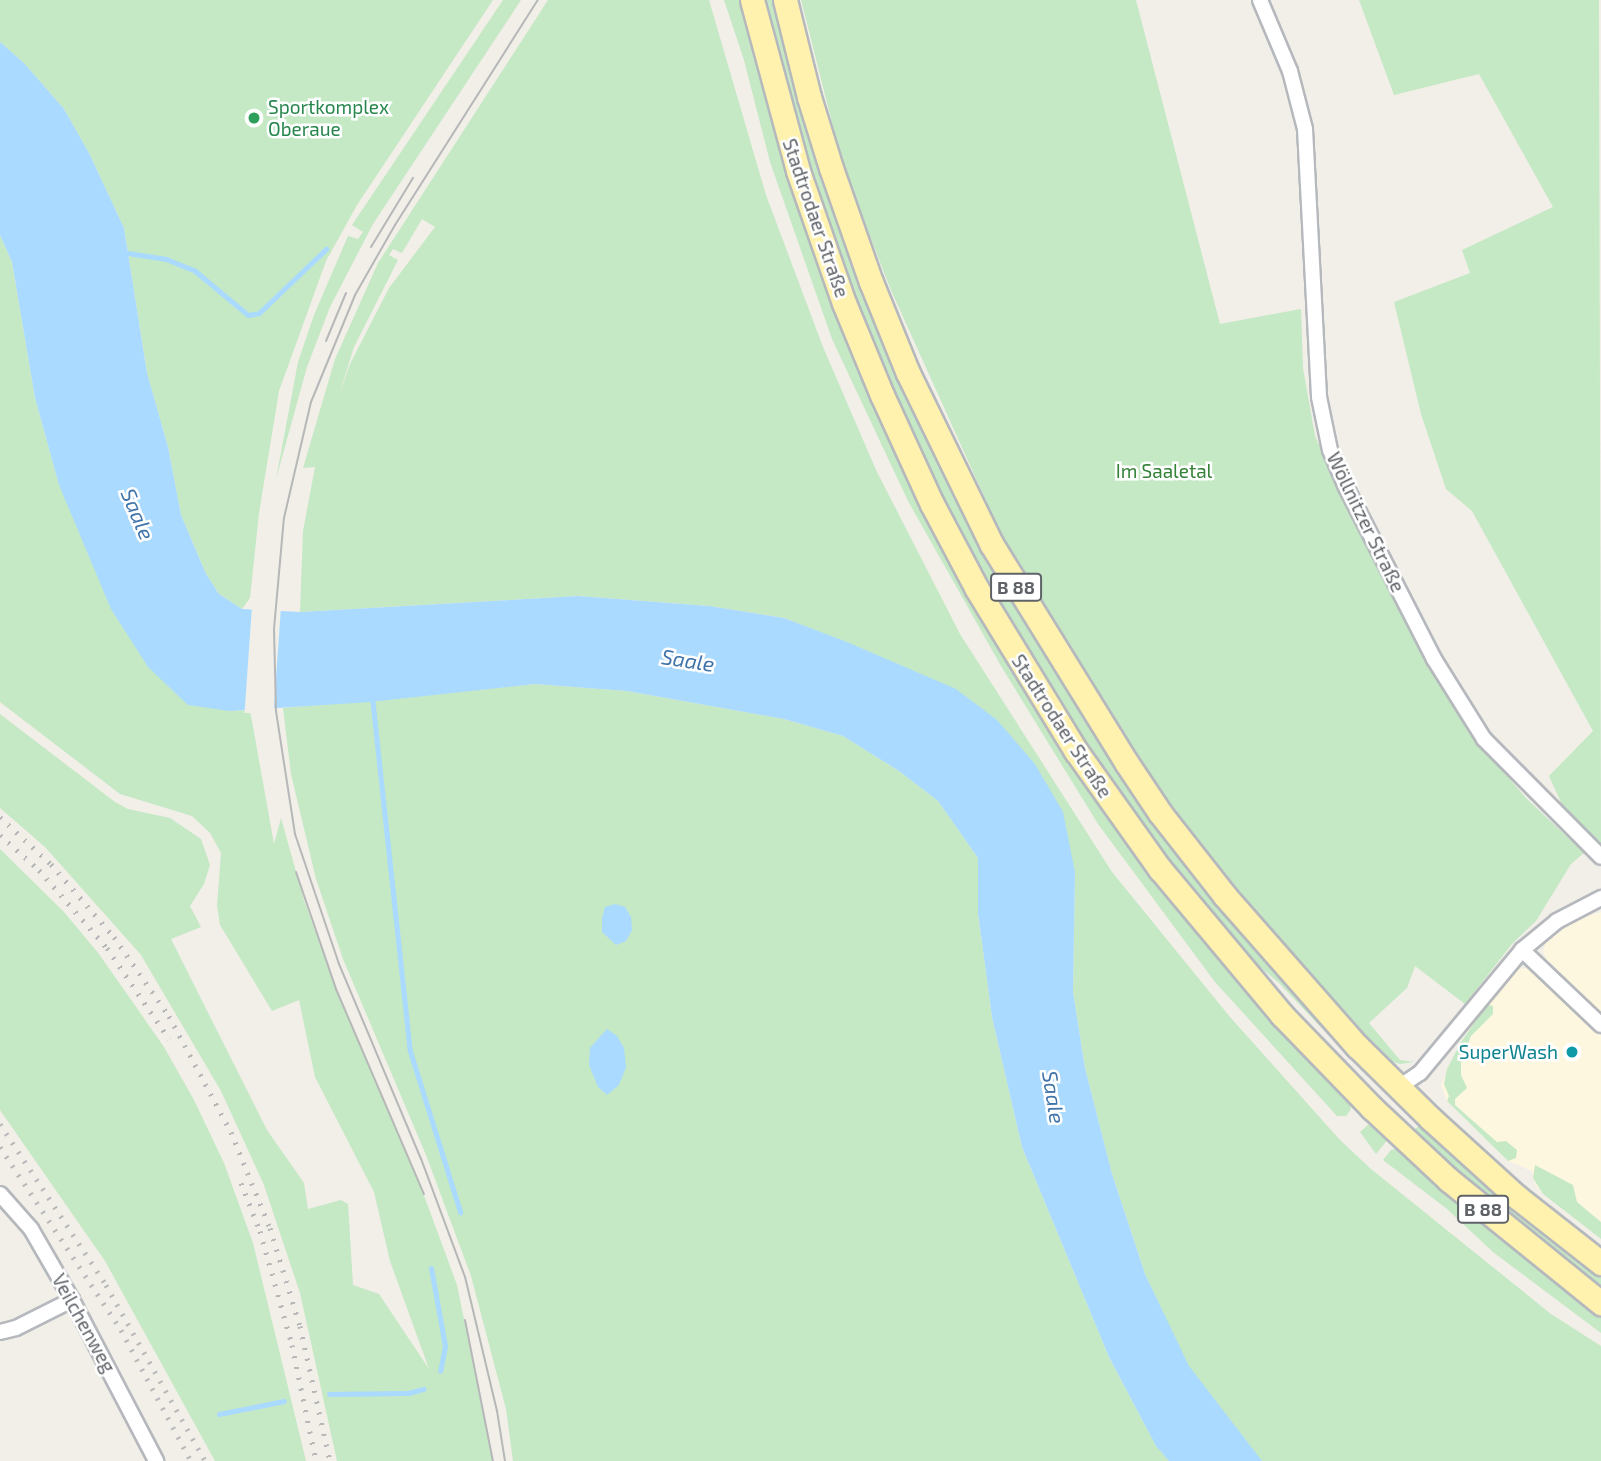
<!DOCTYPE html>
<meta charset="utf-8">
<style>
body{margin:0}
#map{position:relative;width:1601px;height:1461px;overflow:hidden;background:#f1efe8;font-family:"Exo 2",sans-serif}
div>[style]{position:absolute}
.commercial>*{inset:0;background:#fef7e0}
.green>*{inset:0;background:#c5e8c5}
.water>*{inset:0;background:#aadaff}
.pier>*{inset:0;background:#f1efe8;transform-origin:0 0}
.stream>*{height:5px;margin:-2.5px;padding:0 2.5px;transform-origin:2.5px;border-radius:2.5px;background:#aadaff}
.roads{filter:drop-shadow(2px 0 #b5b8bc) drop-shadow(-2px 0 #b5b8bc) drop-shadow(0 2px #b5b8bc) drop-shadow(0 -2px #b5b8bc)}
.street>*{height:14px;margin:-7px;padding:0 7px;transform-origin:7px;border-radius:7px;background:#fff}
.primary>*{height:23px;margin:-11.5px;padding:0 11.5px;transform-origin:11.5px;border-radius:11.5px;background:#fff2af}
.tram>*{height:2px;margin:-1px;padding:0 1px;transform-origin:1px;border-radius:1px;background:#b6b7b8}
.rail>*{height:5px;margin-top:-2.5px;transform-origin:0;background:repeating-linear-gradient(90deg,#b6b7b8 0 2px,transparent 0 11px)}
.dots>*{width:19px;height:19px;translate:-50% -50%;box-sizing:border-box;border:4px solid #fff;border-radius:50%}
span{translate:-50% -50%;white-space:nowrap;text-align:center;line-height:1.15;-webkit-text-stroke:5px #fff;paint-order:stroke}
.shield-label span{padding:2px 5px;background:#fff;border:2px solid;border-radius:5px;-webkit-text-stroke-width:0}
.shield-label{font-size:18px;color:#5f6368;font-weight:700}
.leisure-label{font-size:19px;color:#27864d}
.left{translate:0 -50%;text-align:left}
.street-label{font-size:19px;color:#5f6368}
.park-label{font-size:19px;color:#348238}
.culture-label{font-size:19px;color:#0d838f}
.right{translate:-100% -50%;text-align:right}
.water-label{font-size:21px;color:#4174aa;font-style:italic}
</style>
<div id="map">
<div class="commercial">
<div style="clip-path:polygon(1601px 912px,1601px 1015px,1548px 965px,1543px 951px,1547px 939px,1555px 931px,1570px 922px)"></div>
<div style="clip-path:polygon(1528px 968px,1601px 1032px,1601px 1239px,1543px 1194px,1535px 1184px,1532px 1171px,1508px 1161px,1447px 1101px,1441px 1085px,1461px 1042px,1478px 1016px,1515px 969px)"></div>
</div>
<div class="green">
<div style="clip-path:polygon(0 0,493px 0,357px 205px,326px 261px,279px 391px,259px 513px,250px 598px,242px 609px,219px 594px,206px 574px,181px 515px,168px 447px,147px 373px,124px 228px,89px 153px,64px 109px,24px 63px,0 42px)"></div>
<div style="clip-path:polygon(503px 0,521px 0,373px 224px,330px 307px,307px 367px,276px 479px,298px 362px,314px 315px,348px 236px,358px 239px,363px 232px,352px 225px)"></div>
<div style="clip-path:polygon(evenodd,548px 0,709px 0,766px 195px,823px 347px,876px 470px,960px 634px,1112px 872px,1230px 1017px,1340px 1140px,1371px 1169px,1551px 1314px,1601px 1346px,1601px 1461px,1262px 1461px,1255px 1455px,1188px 1366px,1145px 1274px,1112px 1174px,1085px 1068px,1073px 992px,1075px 872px,862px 649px,784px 618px,709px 606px,578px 596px,300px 612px,303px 531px,315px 467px,303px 468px,335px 359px,378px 263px,548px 0,422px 219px,435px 227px,389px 288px,350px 364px,339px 395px,354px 347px,398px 260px,389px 255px,393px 249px,402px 253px,422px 219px)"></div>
<div style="clip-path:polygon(724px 0,743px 0,788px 167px,1012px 666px,1349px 1098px,1351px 1109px,1346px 1116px,1337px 1116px,1215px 982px,1098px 824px,1001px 666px,908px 501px,832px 339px,770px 162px,744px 60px)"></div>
<div style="clip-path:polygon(764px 0,774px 0,818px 162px,998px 572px,1126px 780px,1371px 1072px,1367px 1076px,1279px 983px,1254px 962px,1193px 892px,1119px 792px,1069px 716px,963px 537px,919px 447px,857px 303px,808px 165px)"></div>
<div style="clip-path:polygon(801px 0,1136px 0,1220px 324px,1301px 309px,1303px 368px,1315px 436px,1357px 529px,1428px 661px,1479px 744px,1526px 798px,1584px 853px,1571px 864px,1536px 921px,1512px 944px,1465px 1004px,1415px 966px,1407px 988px,1369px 1023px,1400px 1060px,1414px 1062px,1400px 1064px,1390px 1061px,1289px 957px,1128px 752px,1002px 536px,890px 288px,843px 166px)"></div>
<div style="clip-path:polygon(1359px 0,1599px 0,1601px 844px,1565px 811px,1549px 776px,1593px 731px,1472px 511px,1446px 489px,1421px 414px,1394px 302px,1470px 273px,1462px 250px,1553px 207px,1479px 74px,1394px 95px)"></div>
<div style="clip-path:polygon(0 235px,12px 262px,35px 398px,59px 485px,230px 711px,250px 710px,274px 844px,281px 818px,304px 900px,336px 989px,422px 1190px,457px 1285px,493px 1461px,337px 1461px,300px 1293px,264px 1185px,221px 1091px,141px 955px,45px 847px,0 808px,0 714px,115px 802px,128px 809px,170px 818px,201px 839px,210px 865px,204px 884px,190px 906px,201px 927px,171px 939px,267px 1130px,304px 1183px,308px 1209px,341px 1200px,348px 1204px,353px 1285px,379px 1294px,429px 1369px,390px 1261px,374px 1192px,315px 1077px,299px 1000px,272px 1011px,220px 925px,217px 906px,221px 853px,210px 833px,192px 816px,120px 794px,0 702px)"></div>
<div style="clip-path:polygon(535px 684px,627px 691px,784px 719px,843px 736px,899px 771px,938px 801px,978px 858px,978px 913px,992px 1017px,1022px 1147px,1109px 1357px,1156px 1446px,1169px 1461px,513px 1461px,506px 1409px,471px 1276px,426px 1155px,343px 959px,316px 879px,291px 774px,283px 708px)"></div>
<div style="clip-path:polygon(0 849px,64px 912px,99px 954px,164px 1047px,194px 1100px,224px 1163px,253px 1243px,306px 1461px,215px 1461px,105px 1261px,0 1110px)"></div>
<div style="clip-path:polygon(1487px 1005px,1493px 1006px,1493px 1014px,1471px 1036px,1461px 1063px,1461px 1075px,1467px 1088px,1455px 1099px,1455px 1105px,1497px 1142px,1506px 1141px,1517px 1150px,1516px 1158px,1508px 1161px,1447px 1101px,1449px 1096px,1444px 1084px,1447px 1069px,1461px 1042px)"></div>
<div style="clip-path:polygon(1421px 1124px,1496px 1195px,1601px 1278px,1601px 1288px,1560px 1257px,1413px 1131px)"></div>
<div style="clip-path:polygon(1368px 1125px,1379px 1128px,1389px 1138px,1376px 1154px,1360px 1132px)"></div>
<div style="clip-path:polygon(1399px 1148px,1442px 1189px,1601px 1316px,1601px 1333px,1493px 1252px,1447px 1209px,1383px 1160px,1391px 1150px)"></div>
<div style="clip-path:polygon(1535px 1165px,1573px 1185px,1577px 1202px,1601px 1222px,1601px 1239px,1543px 1194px,1533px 1178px)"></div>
</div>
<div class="water">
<div style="clip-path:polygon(0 42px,24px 63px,64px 109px,89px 153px,124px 228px,147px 373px,168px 447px,181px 515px,206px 574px,219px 594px,242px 609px,300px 612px,578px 596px,709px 606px,784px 618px,847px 642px,956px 689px,997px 720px,1035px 764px,1063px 812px,1075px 872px,1073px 992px,1085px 1068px,1112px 1174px,1145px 1274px,1189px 1366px,1262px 1461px,1169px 1461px,1156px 1446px,1109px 1357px,1022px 1147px,992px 1017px,978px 913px,978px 858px,938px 801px,899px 771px,843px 736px,784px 719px,627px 691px,535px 684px,370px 702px,230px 711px,188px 705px,148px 667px,111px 609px,59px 485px,35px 398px,12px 262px,0 235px)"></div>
<div style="clip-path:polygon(615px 904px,625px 907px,631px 917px,632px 930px,626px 941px,616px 945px,602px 932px,602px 918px,605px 907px)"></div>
<div style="clip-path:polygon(607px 1029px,617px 1036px,624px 1048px,626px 1067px,619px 1085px,607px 1095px,598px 1087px,589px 1065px,590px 1048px)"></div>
</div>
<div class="pier">
<div style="left:252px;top:606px;width:29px;height:107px;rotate:4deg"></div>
</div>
<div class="stream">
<div style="left:121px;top:252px;width:46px;rotate:8.8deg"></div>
<div style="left:166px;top:259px;width:31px;rotate:22deg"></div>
<div style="left:195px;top:271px;width:69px;rotate:39.7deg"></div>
<div style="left:248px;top:315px;width:11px;rotate:-10deg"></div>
<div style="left:259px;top:313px;width:93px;rotate:-43.7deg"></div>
<div style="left:372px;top:697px;width:356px;rotate:83.9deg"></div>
<div style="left:410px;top:1051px;width:169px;rotate:72.7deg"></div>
<div style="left:431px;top:1268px;width:79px;rotate:79.8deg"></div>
<div style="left:445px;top:1346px;width:25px;rotate:101deg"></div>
<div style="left:329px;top:1394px;width:79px;rotate:-0.7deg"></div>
<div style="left:408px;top:1393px;width:16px;rotate:-15deg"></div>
<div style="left:219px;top:1414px;width:66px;rotate:-11.3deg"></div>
</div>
<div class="roads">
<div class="street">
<div style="left:1260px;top:0;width:77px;rotate:67.1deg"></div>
<div style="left:1290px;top:71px;width:60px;rotate:75.5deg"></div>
<div style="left:1305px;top:129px;width:268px;rotate:87deg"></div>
<div style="left:1319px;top:397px;width:54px;rotate:78.3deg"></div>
<div style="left:1330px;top:450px;width:40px;rotate:66.6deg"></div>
<div style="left:1346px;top:487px;width:193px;rotate:62.9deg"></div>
<div style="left:1434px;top:659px;width:94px;rotate:58deg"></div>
<div style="left:1484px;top:739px;width:166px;rotate:45.2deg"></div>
<div style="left:1522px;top:950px;width:109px;rotate:43.5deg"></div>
<div style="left:1399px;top:1087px;width:25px;rotate:-34deg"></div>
<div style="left:1420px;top:1073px;width:160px;rotate:-50.3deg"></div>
<div style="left:1522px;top:950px;width:45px;rotate:-39.6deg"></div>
<div style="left:1557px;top:921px;width:50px;rotate:-27.6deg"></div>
<div style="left:0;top:1194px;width:47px;rotate:48.5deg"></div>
<div style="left:31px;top:1229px;width:82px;rotate:60deg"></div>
<div style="left:72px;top:1300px;width:182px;rotate:62.4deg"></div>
<div style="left:0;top:1332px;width:16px;rotate:-14deg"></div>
<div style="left:16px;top:1328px;width:63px;rotate:-26.6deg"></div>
</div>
<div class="primary">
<div style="left:752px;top:0;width:177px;rotate:74.9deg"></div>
<div style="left:798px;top:171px;width:140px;rotate:70.8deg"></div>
<div style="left:844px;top:303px;width:100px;rotate:67.6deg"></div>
<div style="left:882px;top:395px;width:120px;rotate:65.4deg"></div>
<div style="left:932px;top:504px;width:96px;rotate:62.1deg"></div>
<div style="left:977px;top:589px;width:190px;rotate:58.6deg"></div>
<div style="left:1076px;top:751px;width:145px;rotate:54.6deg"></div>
<div style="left:1160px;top:869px;width:190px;rotate:50.1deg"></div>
<div style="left:1282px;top:1015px;width:129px;rotate:45.9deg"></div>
<div style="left:1372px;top:1108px;width:105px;rotate:43.1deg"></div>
<div style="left:1449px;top:1180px;width:196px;rotate:39deg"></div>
<div style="left:785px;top:0;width:100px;rotate:76.1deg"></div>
<div style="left:809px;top:97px;width:74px;rotate:72.8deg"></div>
<div style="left:831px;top:168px;width:121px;rotate:70.7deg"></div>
<div style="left:871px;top:282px;width:98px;rotate:67.9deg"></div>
<div style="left:908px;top:373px;width:191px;rotate:64deg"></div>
<div style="left:992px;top:545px;width:255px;rotate:58.3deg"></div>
<div style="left:1126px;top:762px;width:61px;rotate:56.3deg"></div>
<div style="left:1160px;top:813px;width:105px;rotate:51.9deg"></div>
<div style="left:1225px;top:896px;width:200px;rotate:48.7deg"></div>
<div style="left:1357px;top:1046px;width:104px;rotate:44.6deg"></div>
<div style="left:1431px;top:1119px;width:116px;rotate:42.2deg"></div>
<div style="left:1517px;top:1197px;width:107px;rotate:38.2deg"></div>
</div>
</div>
<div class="tram">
<div style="left:371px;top:247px;width:81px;rotate:-58.7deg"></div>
<div style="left:326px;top:341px;width:52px;rotate:-67.4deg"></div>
<div style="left:296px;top:872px;width:124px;rotate:71.1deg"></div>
<div style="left:336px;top:989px;width:223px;rotate:66.8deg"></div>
<div style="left:465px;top:1320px;width:144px;rotate:78.8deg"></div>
<div style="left:505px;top:1461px;width:51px;rotate:-99.1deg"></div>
<div style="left:497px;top:1411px;width:138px;rotate:-103.4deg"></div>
<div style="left:465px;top:1277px;width:126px;rotate:-110.4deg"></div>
<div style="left:421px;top:1159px;width:212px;rotate:-112.8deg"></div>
<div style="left:339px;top:964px;width:137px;rotate:-108.7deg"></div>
<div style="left:295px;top:834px;width:124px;rotate:-98.8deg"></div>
<div style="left:276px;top:711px;width:82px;rotate:-91.4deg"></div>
<div style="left:274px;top:629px;width:111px;rotate:-84.9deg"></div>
<div style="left:284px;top:518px;width:119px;rotate:-76.9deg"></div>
<div style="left:311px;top:402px;width:116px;rotate:-67.6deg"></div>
<div style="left:355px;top:295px;width:81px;rotate:-60.3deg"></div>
<div style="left:395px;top:225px;width:267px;rotate:-57.6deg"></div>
</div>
<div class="rail">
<div style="left:0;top:817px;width:69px;rotate:42.7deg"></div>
<div style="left:51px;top:864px;width:96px;rotate:49.2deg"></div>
<div style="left:114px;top:937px;width:96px;rotate:55.2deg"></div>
<div style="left:169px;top:1016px;width:132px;rotate:61.9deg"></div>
<div style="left:231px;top:1132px;width:104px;rotate:67.9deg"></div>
<div style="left:270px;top:1228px;width:102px;rotate:73deg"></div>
<div style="left:300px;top:1326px;width:138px;rotate:77.5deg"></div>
<div style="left:0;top:835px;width:52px;rotate:41.9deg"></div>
<div style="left:39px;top:870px;width:103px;rotate:48.9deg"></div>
<div style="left:107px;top:948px;width:110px;rotate:55.7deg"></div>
<div style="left:0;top:1124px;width:193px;rotate:56.6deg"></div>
<div style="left:106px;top:1285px;width:202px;rotate:60.6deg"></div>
<div style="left:0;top:1147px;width:219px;rotate:56.5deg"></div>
<div style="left:121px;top:1330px;width:149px;rotate:61.9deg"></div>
<div style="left:241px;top:1183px;width:52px;rotate:68.4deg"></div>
<div style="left:260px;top:1231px;width:118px;rotate:74.3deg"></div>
<div style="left:292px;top:1345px;width:118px;rotate:78.3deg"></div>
</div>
<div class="dots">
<div style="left:254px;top:118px;background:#2e9e5b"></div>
<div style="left:1572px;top:1052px;background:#0f9aa8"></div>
</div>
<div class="shield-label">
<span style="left:1016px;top:587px">B 88</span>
<span style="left:1483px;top:1209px">B 88</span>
</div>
<div class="leisure-label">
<span class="left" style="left:268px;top:118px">Sportkomplex<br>Oberaue</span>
</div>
<div class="street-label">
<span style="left:816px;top:218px;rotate:71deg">Stadtrodaer Straße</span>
<span style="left:1366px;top:522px;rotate:64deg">Wöllnitzer Straße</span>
<span style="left:1062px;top:726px;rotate:57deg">Stadtrodaer Straße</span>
<span style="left:84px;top:1323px;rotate:61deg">Veilchenweg</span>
</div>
<div class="park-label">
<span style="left:1164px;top:471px">Im Saaletal</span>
</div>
<div class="culture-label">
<span class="right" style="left:1558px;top:1052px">SuperWash</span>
</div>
<div class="water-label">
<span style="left:138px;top:514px;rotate:67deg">Saale</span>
<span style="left:688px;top:660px;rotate:9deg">Saale</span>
<span style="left:1054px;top:1097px;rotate:81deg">Saale</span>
</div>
</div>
